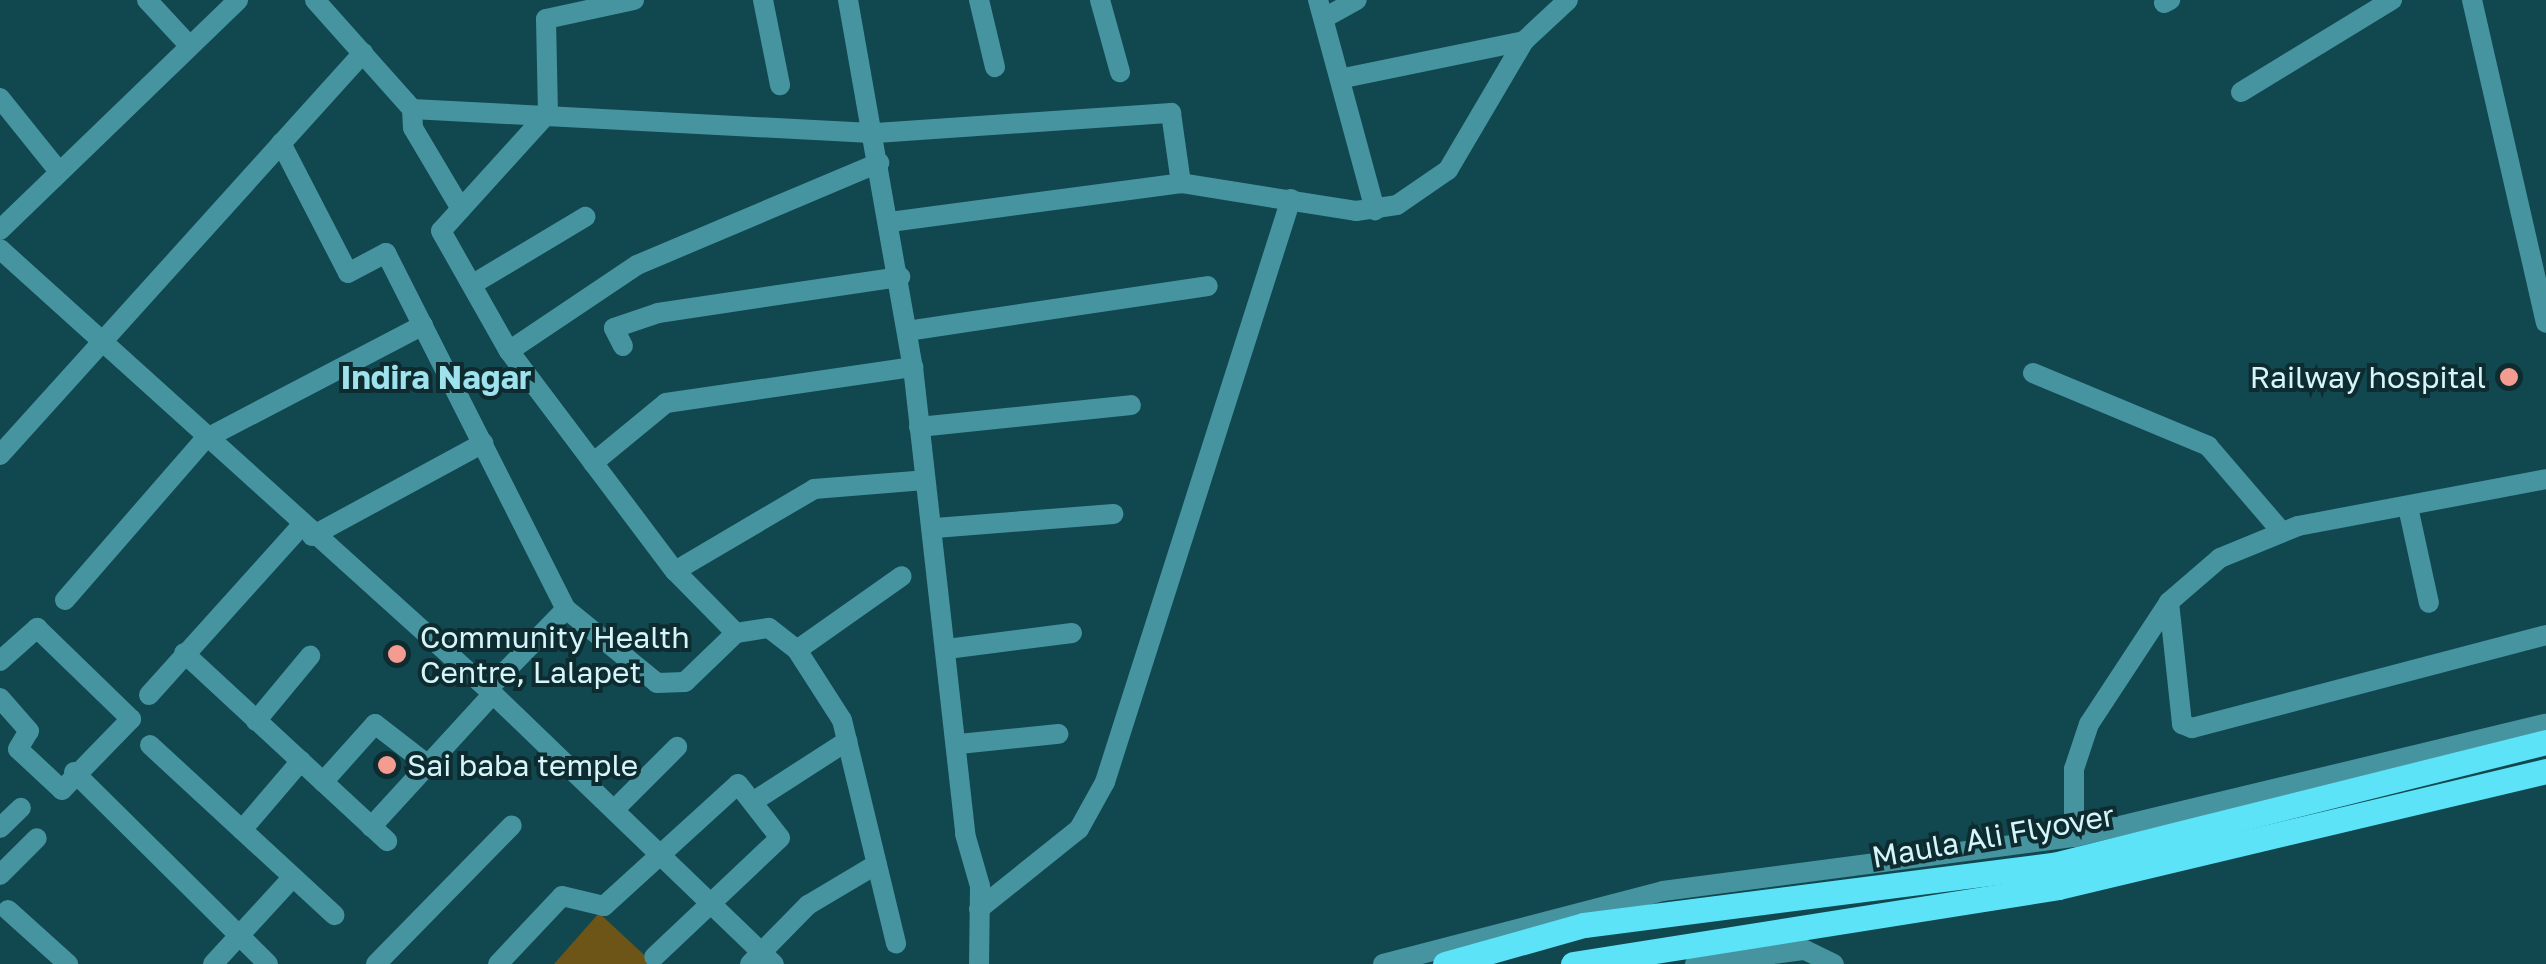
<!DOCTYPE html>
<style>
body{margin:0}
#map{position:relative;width:2546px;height:964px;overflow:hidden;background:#11474f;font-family:"Golos Text",sans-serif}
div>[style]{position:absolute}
.green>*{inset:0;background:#6c5516}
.street>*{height:20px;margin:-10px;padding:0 10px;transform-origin:10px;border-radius:10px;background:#4694a0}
.primary>*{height:25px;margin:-12.5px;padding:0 12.5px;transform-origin:12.5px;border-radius:12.5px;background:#5ce3f7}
.dots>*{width:28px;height:28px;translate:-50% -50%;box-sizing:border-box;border:5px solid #0e2b2f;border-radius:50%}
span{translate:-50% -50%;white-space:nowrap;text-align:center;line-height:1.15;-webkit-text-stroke:8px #0e2b2f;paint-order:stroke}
.poi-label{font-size:30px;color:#d4f5fa}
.right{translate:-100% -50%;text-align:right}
.left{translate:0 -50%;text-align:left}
.street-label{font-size:30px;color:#d4f5fa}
.neighbourhood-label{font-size:32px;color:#9de2ed;font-weight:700}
</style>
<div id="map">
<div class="green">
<div style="clip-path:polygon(599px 913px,654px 964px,554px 964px)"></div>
</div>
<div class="street">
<div style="left:147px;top:0;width:59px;rotate:47.1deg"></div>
<div style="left:315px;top:0;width:146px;rotate:48.3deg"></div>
<div style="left:412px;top:109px;width:465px;rotate:3deg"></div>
<div style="left:876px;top:133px;width:296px;rotate:-3.9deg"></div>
<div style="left:1171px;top:113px;width:71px;rotate:81.9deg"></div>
<div style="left:634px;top:0;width:90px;rotate:167.8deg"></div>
<div style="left:546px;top:19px;width:94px;rotate:88.8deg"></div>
<div style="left:548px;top:113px;width:159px;rotate:132.2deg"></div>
<div style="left:441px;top:231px;width:138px;rotate:60.5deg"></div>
<div style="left:509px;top:351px;width:276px;rotate:53deg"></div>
<div style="left:675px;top:571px;width:87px;rotate:45.5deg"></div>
<div style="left:736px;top:633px;width:33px;rotate:-9deg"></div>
<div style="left:769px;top:628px;width:36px;rotate:38deg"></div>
<div style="left:797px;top:650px;width:83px;rotate:57.3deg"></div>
<div style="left:842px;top:720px;width:230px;rotate:76.4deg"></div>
<div style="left:763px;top:0;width:87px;rotate:78.7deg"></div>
<div style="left:848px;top:0;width:373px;rotate:80deg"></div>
<div style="left:913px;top:367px;width:470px;rotate:83.6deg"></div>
<div style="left:965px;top:834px;width:54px;rotate:73.9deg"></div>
<div style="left:980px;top:886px;width:78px;rotate:90.7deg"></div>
<div style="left:979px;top:0;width:69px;rotate:76.6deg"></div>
<div style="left:1100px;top:0;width:75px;rotate:74.5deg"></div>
<div style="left:1318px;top:0;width:218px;rotate:74.8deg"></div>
<div style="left:2472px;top:0;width:331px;rotate:77.1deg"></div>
<div style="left:2164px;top:3px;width:7px;rotate:-27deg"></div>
<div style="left:1326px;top:17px;width:35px;rotate:-29deg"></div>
<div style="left:1344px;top:78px;width:184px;rotate:-11.6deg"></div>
<div style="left:2241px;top:92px;width:177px;rotate:-31.4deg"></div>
<div style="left:0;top:98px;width:91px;rotate:51.2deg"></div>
<div style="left:412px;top:109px;width:19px;rotate:87deg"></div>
<div style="left:413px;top:128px;width:94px;rotate:59.3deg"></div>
<div style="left:281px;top:143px;width:146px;rotate:62.7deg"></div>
<div style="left:348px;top:273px;width:43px;rotate:-27.8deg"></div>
<div style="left:386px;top:253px;width:399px;rotate:63.2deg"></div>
<div style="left:566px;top:609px;width:117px;rotate:39.1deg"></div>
<div style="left:657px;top:683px;width:28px;rotate:-2deg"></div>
<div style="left:685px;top:682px;width:71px;rotate:-43.9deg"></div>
<div style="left:890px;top:222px;width:294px;rotate:-7.6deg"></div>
<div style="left:1181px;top:183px;width:177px;rotate:9.1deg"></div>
<div style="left:1356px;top:211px;width:41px;rotate:-8.3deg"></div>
<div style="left:1397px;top:205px;width:62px;rotate:-34.5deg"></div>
<div style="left:1448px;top:170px;width:150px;rotate:-59.5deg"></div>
<div style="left:1524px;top:41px;width:60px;rotate:-43deg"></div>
<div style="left:0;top:230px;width:331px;rotate:-44deg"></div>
<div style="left:0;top:249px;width:664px;rotate:42.07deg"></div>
<div style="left:493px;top:694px;width:390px;rotate:43.9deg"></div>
<div style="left:473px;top:284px;width:131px;rotate:-30.9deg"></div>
<div style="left:907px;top:331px;width:304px;rotate:-8.5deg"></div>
<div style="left:623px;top:346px;width:20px;rotate:-117deg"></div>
<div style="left:614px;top:328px;width:46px;rotate:-18.8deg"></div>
<div style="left:658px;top:313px;width:245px;rotate:-8.5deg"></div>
<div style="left:509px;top:351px;width:154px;rotate:-33.9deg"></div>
<div style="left:637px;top:265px;width:263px;rotate:-22.9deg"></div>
<div style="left:2033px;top:373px;width:190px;rotate:22.6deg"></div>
<div style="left:2208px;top:446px;width:112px;rotate:49.3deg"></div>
<div style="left:919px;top:427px;width:213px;rotate:-5.9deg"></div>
<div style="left:0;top:455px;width:542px;rotate:-47.92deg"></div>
<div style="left:593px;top:463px;width:94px;rotate:-39.4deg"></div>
<div style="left:666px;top:403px;width:250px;rotate:-8.3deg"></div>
<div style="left:2408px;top:507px;width:98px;rotate:77.7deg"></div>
<div style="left:935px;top:528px;width:179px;rotate:-4.5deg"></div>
<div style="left:312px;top:536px;width:195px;rotate:-28.5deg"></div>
<div style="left:675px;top:571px;width:161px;rotate:-30.5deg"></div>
<div style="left:814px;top:489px;width:111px;rotate:-4.6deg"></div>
<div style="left:65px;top:600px;width:213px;rotate:-49deg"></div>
<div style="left:205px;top:439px;width:246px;rotate:-27.6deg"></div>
<div style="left:2169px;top:602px;width:123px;rotate:83.9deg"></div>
<div style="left:2182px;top:724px;width:11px;rotate:22deg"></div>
<div style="left:2192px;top:728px;width:366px;rotate:-14.7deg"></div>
<div style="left:947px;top:649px;width:126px;rotate:-7.3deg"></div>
<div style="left:797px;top:650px;width:128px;rotate:-35.2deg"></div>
<div style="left:184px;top:653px;width:277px;rotate:42.8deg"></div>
<div style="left:0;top:661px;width:50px;rotate:-41.7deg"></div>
<div style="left:37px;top:628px;width:131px;rotate:44.1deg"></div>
<div style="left:131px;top:719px;width:99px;rotate:134.2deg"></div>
<div style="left:62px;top:790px;width:60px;rotate:-137deg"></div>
<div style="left:18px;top:749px;width:21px;rotate:-59deg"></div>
<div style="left:29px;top:731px;width:44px;rotate:-131.3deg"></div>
<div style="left:488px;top:689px;width:112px;rotate:-45.7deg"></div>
<div style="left:149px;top:695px;width:227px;rotate:-48deg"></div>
<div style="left:256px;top:721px;width:85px;rotate:-50.3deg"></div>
<div style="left:959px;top:744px;width:100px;rotate:-5.8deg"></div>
<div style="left:150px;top:745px;width:251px;rotate:42.7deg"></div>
<div style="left:74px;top:772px;width:273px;rotate:44.7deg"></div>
<div style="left:323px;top:782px;width:78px;rotate:-48.1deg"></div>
<div style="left:375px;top:724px;width:67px;rotate:37.7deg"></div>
<div style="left:754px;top:801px;width:111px;rotate:-32.8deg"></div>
<div style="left:615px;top:809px;width:88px;rotate:-45deg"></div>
<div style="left:371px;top:827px;width:180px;rotate:-47.5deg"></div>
<div style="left:0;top:828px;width:29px;rotate:-44deg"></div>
<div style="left:242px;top:830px;width:91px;rotate:-49.5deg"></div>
<div style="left:2074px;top:837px;width:68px;rotate:-90deg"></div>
<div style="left:2074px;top:769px;width:47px;rotate:-71.6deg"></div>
<div style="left:2089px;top:724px;width:146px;rotate:-56.7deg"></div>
<div style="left:2169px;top:602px;width:67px;rotate:-40.8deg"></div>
<div style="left:2220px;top:558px;width:84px;rotate:-22.3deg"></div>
<div style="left:2298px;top:526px;width:252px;rotate:-10.7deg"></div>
<div style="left:0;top:875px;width:52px;rotate:-45deg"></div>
<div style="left:979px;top:909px;width:128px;rotate:-38.7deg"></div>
<div style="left:1079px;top:829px;width:54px;rotate:-61deg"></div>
<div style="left:1105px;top:782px;width:612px;rotate:-72.31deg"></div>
<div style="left:8px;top:910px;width:81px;rotate:42deg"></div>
<div style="left:213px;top:964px;width:118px;rotate:-47.4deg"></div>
<div style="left:376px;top:964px;width:194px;rotate:-45.6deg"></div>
<div style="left:498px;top:964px;width:93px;rotate:-46.7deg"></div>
<div style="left:562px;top:896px;width:43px;rotate:13.4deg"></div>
<div style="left:604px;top:906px;width:181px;rotate:-42.3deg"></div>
<div style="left:738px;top:784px;width:68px;rotate:52.1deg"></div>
<div style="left:780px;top:838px;width:173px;rotate:136.6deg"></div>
<div style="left:750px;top:964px;width:83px;rotate:-45.5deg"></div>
<div style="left:808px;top:905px;width:80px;rotate:-30.7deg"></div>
<div style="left:1383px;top:964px;width:289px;rotate:-14.6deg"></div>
<div style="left:1663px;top:891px;width:415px;rotate:-7.5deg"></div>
<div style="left:2074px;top:837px;width:485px;rotate:-13.5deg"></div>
<div style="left:1695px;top:964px;width:111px;rotate:-7.3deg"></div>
<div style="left:1805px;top:950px;width:32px;rotate:26deg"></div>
</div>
<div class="primary">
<div style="left:1445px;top:964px;width:144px;rotate:-15.7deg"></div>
<div style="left:1584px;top:925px;width:474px;rotate:-7.3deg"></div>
<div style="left:2054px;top:865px;width:507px;rotate:-14.04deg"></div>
<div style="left:1573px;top:964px;width:491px;rotate:-9deg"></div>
<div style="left:2058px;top:887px;width:502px;rotate:-13.37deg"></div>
</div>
<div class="dots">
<div style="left:2509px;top:377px;background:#f59c90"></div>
<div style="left:397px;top:654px;background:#f59c90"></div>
<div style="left:387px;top:765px;background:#f59c90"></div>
</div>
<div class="poi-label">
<span class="right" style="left:2486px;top:377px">Railway hospital</span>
<span class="left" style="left:420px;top:654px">Community Health<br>Centre, Lalapet</span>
<span class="left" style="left:407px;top:765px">Sai baba temple</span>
</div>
<div class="street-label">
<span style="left:1993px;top:836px;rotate:-10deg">Maula Ali Flyover</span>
</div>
<div class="neighbourhood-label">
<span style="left:436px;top:377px">Indira Nagar</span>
</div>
</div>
